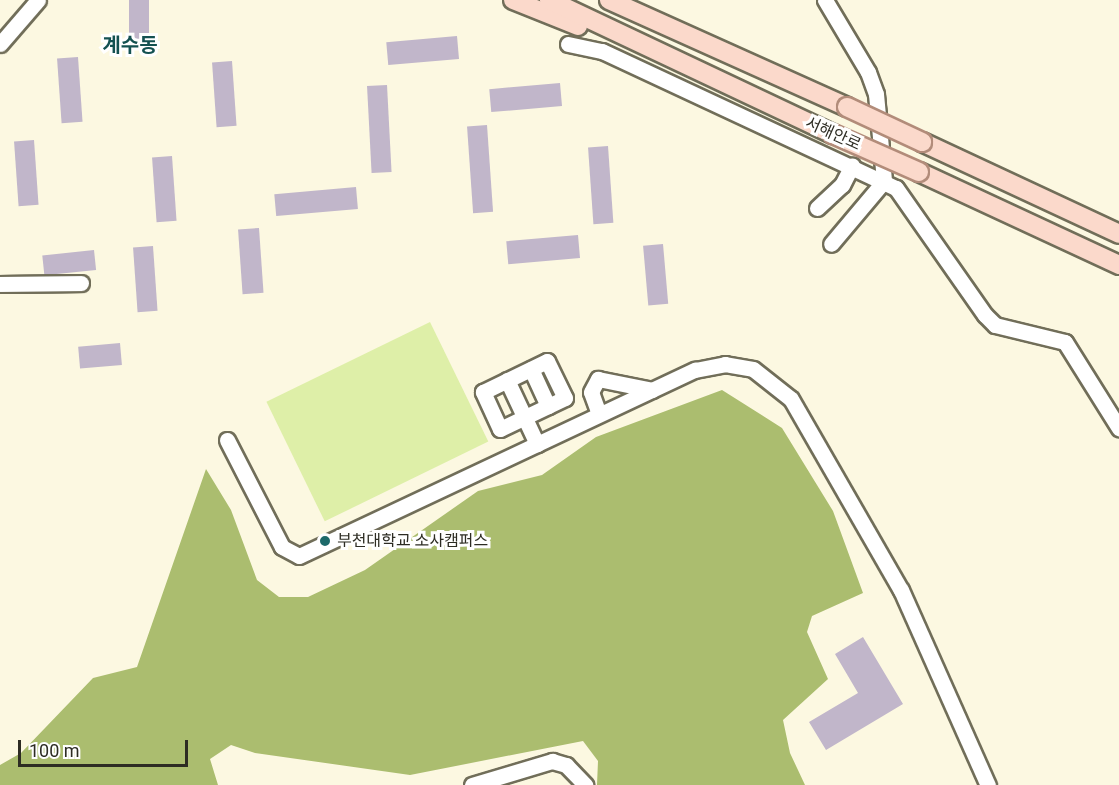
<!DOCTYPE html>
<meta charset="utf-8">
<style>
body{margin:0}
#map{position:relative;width:1119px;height:785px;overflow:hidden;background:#fcf8e1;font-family:Roboto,"Noto Sans KR",sans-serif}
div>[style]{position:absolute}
.green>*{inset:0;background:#deefa8;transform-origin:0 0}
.forest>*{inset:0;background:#abbd6f}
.building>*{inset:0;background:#c1b6ca;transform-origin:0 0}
.roads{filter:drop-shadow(2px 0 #716e59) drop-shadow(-2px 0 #716e59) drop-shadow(0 2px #716e59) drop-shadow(0 -2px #716e59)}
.minor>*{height:15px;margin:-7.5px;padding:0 7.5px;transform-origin:7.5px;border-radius:7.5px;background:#fff}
.major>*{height:18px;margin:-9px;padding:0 9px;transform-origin:9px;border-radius:9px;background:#fbd9cb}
.bridges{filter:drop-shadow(2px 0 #b28c7a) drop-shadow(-2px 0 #b28c7a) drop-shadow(0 2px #b28c7a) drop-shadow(0 -2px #b28c7a)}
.major-bridge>*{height:18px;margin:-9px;padding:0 9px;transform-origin:9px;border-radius:9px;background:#fbd9cb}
.dots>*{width:16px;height:16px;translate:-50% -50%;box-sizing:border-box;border:3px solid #fff;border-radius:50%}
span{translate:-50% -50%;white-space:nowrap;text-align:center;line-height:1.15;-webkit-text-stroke:6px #fff;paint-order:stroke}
.street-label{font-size:16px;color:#2d2c23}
.poi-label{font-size:16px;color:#2d2c23}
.left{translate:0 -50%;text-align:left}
.quarter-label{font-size:20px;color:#145151;font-weight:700}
.scale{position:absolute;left:18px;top:740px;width:170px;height:27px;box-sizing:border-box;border:3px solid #2d2c23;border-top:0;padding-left:8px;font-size:18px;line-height:21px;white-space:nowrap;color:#2d2c23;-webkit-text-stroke:4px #fff;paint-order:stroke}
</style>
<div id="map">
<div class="green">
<div style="left:430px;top:322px;width:133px;height:182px;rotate:64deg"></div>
</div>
<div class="forest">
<div style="clip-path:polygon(722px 390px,782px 428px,833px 511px,863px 593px,812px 616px,807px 632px,828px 679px,783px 720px,790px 753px,805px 785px,597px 785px,598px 761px,583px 741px,410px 775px,255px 753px,231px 745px,210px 759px,218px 785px,0 785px,0 765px,21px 753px,93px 678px,137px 667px,206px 469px,231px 510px,257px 580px,279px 597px,308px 597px,365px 570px,478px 491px,542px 475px,596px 437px)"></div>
</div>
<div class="building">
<div style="left:129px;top:0;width:20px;height:50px"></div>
<div style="left:457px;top:36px;width:23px;height:71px;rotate:85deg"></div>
<div style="left:78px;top:57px;width:65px;height:21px;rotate:86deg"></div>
<div style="left:232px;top:61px;width:65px;height:20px;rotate:86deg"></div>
<div style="left:560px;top:83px;width:23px;height:71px;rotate:85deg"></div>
<div style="left:387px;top:85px;width:87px;height:20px;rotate:87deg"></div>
<div style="left:487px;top:125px;width:87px;height:20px;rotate:86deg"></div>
<div style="left:34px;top:140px;width:65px;height:20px;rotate:86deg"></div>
<div style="left:608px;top:146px;width:77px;height:20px;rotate:86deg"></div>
<div style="left:172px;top:156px;width:65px;height:20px;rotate:86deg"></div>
<div style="left:356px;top:187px;width:22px;height:82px;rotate:85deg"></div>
<div style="left:259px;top:228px;width:65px;height:21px;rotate:86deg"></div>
<div style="left:578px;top:235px;width:23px;height:72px;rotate:85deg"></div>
<div style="left:663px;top:244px;width:60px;height:20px;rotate:85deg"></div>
<div style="left:153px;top:246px;width:65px;height:20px;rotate:86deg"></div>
<div style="left:94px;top:250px;width:20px;height:52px;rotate:84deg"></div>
<div style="left:120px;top:343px;width:22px;height:42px;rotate:85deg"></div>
<div style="clip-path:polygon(863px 637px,903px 704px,826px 750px,809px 722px,858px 693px,835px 654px)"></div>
</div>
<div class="roads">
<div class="minor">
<div style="left:825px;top:0;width:84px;rotate:59.2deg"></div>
<div style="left:868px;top:72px;width:23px;rotate:70deg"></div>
<div style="left:876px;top:94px;width:87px;rotate:84.7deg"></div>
<div style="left:884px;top:181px;width:82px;rotate:130.1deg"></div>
<div style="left:0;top:44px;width:58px;rotate:-49.2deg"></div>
<div style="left:568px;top:44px;width:35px;rotate:12deg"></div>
<div style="left:602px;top:51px;width:324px;rotate:25deg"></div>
<div style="left:896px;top:188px;width:155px;rotate:55deg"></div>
<div style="left:985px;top:315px;width:14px;rotate:45deg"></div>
<div style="left:995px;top:325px;width:72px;rotate:13.7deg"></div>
<div style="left:1065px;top:342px;width:102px;rotate:57.9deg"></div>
<div style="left:817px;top:208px;width:34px;rotate:-43deg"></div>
<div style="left:842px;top:185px;width:22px;rotate:-63deg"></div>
<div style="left:0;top:284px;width:81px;rotate:-0.7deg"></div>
<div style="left:547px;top:361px;width:41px;rotate:64.1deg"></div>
<div style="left:565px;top:398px;width:72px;rotate:154.5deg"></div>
<div style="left:500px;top:429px;width:41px;rotate:-114.7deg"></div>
<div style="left:483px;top:392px;width:71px;rotate:-25.8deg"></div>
<div style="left:531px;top:369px;width:41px;rotate:65.3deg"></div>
<div style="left:507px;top:380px;width:71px;rotate:64.9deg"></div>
<div style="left:599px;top:414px;width:23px;rotate:-110deg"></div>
<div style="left:591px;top:392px;width:15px;rotate:-62deg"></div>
<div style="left:598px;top:379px;width:55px;rotate:11.5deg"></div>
<div style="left:227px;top:440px;width:120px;rotate:62.8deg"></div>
<div style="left:282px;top:547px;width:19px;rotate:28deg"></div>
<div style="left:299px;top:556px;width:438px;rotate:-25.2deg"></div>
<div style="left:695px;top:370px;width:31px;rotate:-11deg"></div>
<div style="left:725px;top:364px;width:28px;rotate:10deg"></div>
<div style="left:753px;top:369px;width:48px;rotate:38.3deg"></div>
<div style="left:791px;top:399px;width:220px;rotate:60.1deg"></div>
<div style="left:901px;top:590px;width:214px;rotate:66deg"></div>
<div style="left:472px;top:785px;width:84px;rotate:-16.7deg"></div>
<div style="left:552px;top:761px;width:15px;rotate:16deg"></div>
<div style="left:566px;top:765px;width:28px;rotate:46deg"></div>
</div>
<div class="major">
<div style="left:513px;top:0;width:70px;rotate:21.8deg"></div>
<div style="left:549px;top:0;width:314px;rotate:25.3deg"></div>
<div style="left:609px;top:0;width:261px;rotate:24.2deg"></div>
<div style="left:922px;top:142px;width:217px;rotate:25deg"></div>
<div style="left:919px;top:172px;width:221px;rotate:24.9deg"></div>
</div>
</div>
<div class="bridges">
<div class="major-bridge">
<div style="left:847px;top:107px;width:83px;rotate:25deg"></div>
<div style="left:833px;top:134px;width:94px;rotate:23.8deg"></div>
</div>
</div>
<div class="dots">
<div style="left:325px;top:541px;background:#1c6969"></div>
</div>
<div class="street-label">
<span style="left:833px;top:134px;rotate:24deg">서해안로</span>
</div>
<div class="poi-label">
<span class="left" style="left:337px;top:541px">부천대학교 소사캠퍼스</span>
</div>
<div class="quarter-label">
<span style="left:130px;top:45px">계수동</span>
</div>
<div class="scale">100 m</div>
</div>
